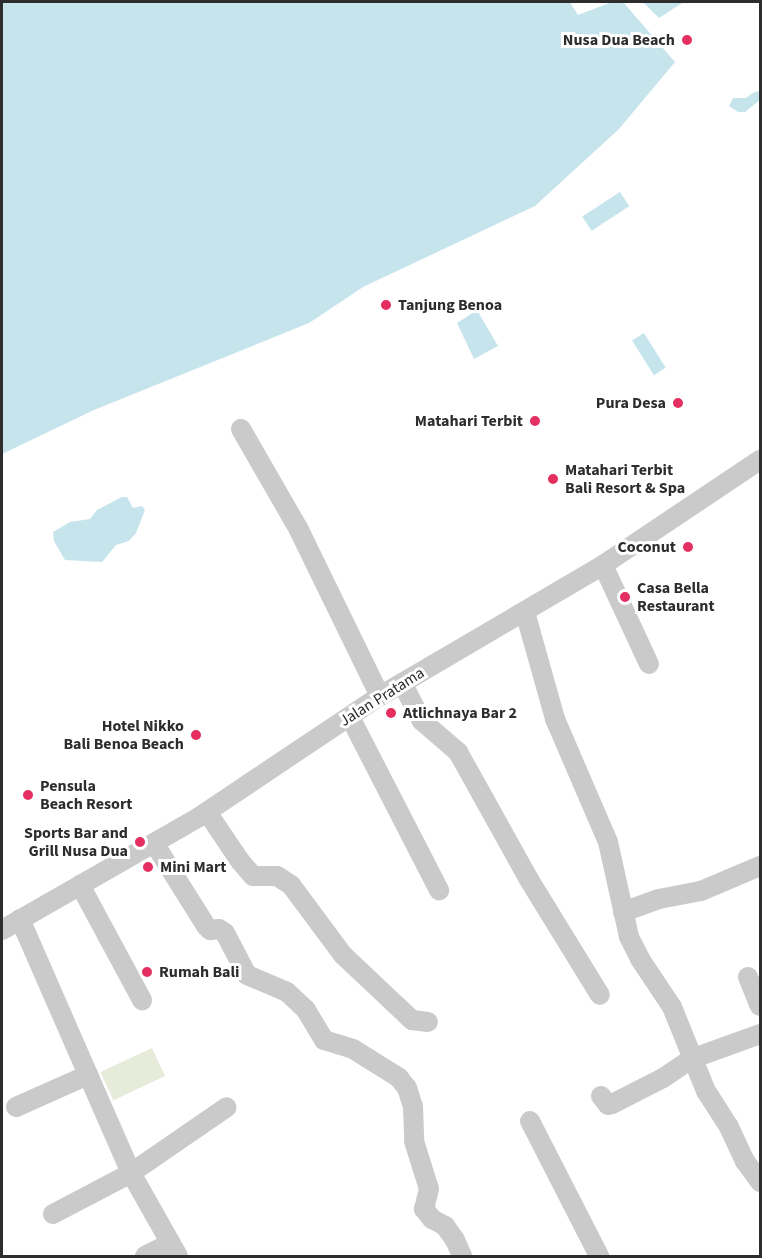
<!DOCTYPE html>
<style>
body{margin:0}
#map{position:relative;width:762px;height:1258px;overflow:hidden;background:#fff;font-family:"Source Sans 3",sans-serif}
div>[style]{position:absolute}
.green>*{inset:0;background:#e6ebda;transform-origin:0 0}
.water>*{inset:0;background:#c6e4eb;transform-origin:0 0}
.minor>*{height:20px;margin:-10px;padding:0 10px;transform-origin:10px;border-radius:10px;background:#cacaca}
.dots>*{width:16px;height:16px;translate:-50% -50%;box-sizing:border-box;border:3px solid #fff;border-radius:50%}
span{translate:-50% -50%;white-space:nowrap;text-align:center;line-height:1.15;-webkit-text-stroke:6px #fff;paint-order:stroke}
.poi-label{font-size:16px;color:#2d2d2d;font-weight:700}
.right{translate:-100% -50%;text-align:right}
.left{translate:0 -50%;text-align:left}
.street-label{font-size:16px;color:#2d2d2d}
.frame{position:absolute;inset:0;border:3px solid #2d2d2d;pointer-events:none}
</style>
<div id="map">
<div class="green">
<div style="left:152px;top:1048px;width:31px;height:57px;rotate:65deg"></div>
</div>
<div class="water">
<div style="clip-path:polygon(2px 2px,570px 2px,578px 15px,612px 2px,623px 2px,675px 62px,619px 129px,535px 206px,363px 287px,309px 323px,94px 410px,2px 454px)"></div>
<div style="clip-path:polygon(643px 2px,684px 2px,659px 18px)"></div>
<div style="clip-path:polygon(760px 91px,760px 100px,745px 112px,738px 112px,729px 106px,733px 98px,746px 98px,754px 92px)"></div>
<div style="left:620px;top:192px;width:17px;height:45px;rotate:57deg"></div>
<div style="clip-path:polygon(477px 310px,498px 346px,474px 359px,457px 323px)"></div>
<div style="left:644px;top:333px;width:41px;height:14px;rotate:58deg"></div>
<div style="clip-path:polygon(122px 497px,127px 497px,133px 508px,142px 506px,145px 510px,136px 533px,129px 541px,116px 545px,102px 562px,65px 560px,54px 541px,53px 532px,70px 522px,90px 519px,97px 510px)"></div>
</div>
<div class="minor">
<div style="left:241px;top:429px;width:116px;rotate:60.1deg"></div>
<div style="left:299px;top:530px;width:185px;rotate:64deg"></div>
<div style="left:603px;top:565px;width:109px;rotate:65.1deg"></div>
<div style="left:525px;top:612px;width:111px;rotate:74.3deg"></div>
<div style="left:555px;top:719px;width:134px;rotate:66.7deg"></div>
<div style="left:608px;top:842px;width:97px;rotate:77.5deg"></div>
<div style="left:629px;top:937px;width:25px;rotate:63deg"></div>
<div style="left:640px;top:959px;width:58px;rotate:56.3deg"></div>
<div style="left:672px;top:1007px;width:91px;rotate:68deg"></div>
<div style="left:706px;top:1091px;width:43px;rotate:57.4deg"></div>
<div style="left:729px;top:1127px;width:38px;rotate:65deg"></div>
<div style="left:745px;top:1161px;width:26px;rotate:54deg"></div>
<div style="left:402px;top:683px;width:43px;rotate:62.2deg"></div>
<div style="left:422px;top:721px;width:48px;rotate:40.7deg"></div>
<div style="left:458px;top:752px;width:144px;rotate:60.9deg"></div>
<div style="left:528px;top:878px;width:137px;rotate:58.4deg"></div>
<div style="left:350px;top:717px;width:195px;rotate:62.8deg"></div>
<div style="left:207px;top:812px;width:59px;rotate:56deg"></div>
<div style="left:240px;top:861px;width:20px;rotate:49deg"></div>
<div style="left:253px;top:876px;width:24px"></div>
<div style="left:277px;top:876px;width:17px;rotate:33deg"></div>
<div style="left:291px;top:885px;width:87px;rotate:53.4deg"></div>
<div style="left:343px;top:955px;width:95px;rotate:43.3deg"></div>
<div style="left:412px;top:1020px;width:16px;rotate:7deg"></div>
<div style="left:154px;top:843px;width:98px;rotate:57.9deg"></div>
<div style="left:206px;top:926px;width:6px;rotate:45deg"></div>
<div style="left:210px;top:930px;width:9px;rotate:-6deg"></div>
<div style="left:219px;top:929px;width:7px;rotate:34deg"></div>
<div style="left:225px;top:933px;width:47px;rotate:62.4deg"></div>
<div style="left:247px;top:975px;width:43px;rotate:23deg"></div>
<div style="left:287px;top:992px;width:26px;rotate:43deg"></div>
<div style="left:306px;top:1010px;width:35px;rotate:59deg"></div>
<div style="left:324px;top:1040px;width:30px;rotate:17deg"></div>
<div style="left:353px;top:1049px;width:19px;rotate:32deg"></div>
<div style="left:369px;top:1059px;width:36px;rotate:32deg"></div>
<div style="left:399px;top:1078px;width:13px;rotate:51deg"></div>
<div style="left:407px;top:1088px;width:19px;rotate:72deg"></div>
<div style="left:413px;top:1106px;width:35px;rotate:88deg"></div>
<div style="left:414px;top:1141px;width:50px;rotate:72.6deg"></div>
<div style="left:429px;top:1189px;width:21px;rotate:104deg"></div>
<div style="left:424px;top:1209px;width:13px;rotate:51deg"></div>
<div style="left:432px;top:1219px;width:15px;rotate:28deg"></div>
<div style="left:445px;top:1226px;width:17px;rotate:54deg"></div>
<div style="left:455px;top:1240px;width:17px;rotate:66deg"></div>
<div style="left:80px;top:885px;width:131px;rotate:61.7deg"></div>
<div style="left:623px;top:912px;width:38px;rotate:-20deg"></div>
<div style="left:659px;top:899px;width:43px;rotate:-10.8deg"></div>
<div style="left:701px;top:891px;width:64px;rotate:-23deg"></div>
<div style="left:20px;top:919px;width:277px;rotate:66.4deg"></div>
<div style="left:131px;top:1173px;width:95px;rotate:60.5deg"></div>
<div style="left:2px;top:930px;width:227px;rotate:-29.8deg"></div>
<div style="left:199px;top:817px;width:218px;rotate:-33.8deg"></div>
<div style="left:380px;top:696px;width:259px;rotate:-30.4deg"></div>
<div style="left:603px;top:565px;width:189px;rotate:-33.8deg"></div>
<div style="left:748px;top:977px;width:31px;rotate:68deg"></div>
<div style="left:601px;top:1096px;width:11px;rotate:52deg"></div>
<div style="left:608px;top:1105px;width:4px;rotate:-14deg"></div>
<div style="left:612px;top:1104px;width:57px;rotate:-27deg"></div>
<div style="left:663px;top:1078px;width:34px;rotate:-34deg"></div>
<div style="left:691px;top:1059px;width:73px;rotate:-19.9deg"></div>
<div style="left:16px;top:1107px;width:79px;rotate:-24deg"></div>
<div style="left:530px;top:1121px;width:152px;rotate:62.9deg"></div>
<div style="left:53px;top:1214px;width:88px;rotate:-27.7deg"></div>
<div style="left:131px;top:1173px;width:116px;rotate:-34.5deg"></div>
<div style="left:145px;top:1256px;width:28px;rotate:-27deg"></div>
</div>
<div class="dots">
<div style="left:687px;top:40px;background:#e42f60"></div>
<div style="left:386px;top:305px;background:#e42f60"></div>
<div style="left:678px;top:403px;background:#e42f60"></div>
<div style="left:535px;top:421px;background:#e42f60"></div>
<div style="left:553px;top:479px;background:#e42f60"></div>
<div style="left:688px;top:547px;background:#e42f60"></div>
<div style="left:625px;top:597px;background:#e42f60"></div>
<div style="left:391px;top:713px;background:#e42f60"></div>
<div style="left:196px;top:735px;background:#e42f60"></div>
<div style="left:28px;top:795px;background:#e42f60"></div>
<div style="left:140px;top:842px;background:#e42f60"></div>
<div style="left:148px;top:867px;background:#e42f60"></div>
<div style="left:147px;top:972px;background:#e42f60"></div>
</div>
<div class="poi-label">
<span class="right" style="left:675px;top:40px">Nusa Dua Beach</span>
<span class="left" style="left:398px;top:305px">Tanjung Benoa</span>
<span class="right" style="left:666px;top:403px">Pura Desa</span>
<span class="right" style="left:523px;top:421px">Matahari Terbit</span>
<span class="left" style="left:565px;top:479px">Matahari Terbit<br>Bali Resort &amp; Spa</span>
<span class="right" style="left:676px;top:547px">Coconut</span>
<span class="left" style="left:637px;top:597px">Casa Bella<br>Restaurant</span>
<span class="left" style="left:403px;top:713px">Atlichnaya Bar 2</span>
<span class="right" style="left:184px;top:735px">Hotel Nikko<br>Bali Benoa Beach</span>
<span class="left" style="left:40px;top:795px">Pensula<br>Beach Resort</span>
<span class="right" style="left:128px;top:842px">Sports Bar and<br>Grill Nusa Dua</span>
<span class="left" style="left:160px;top:867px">Mini Mart</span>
<span class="left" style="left:159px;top:972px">Rumah Bali</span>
</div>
<div class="street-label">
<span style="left:382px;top:697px;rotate:-32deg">Jalan Pratama</span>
</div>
<div class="frame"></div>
</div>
